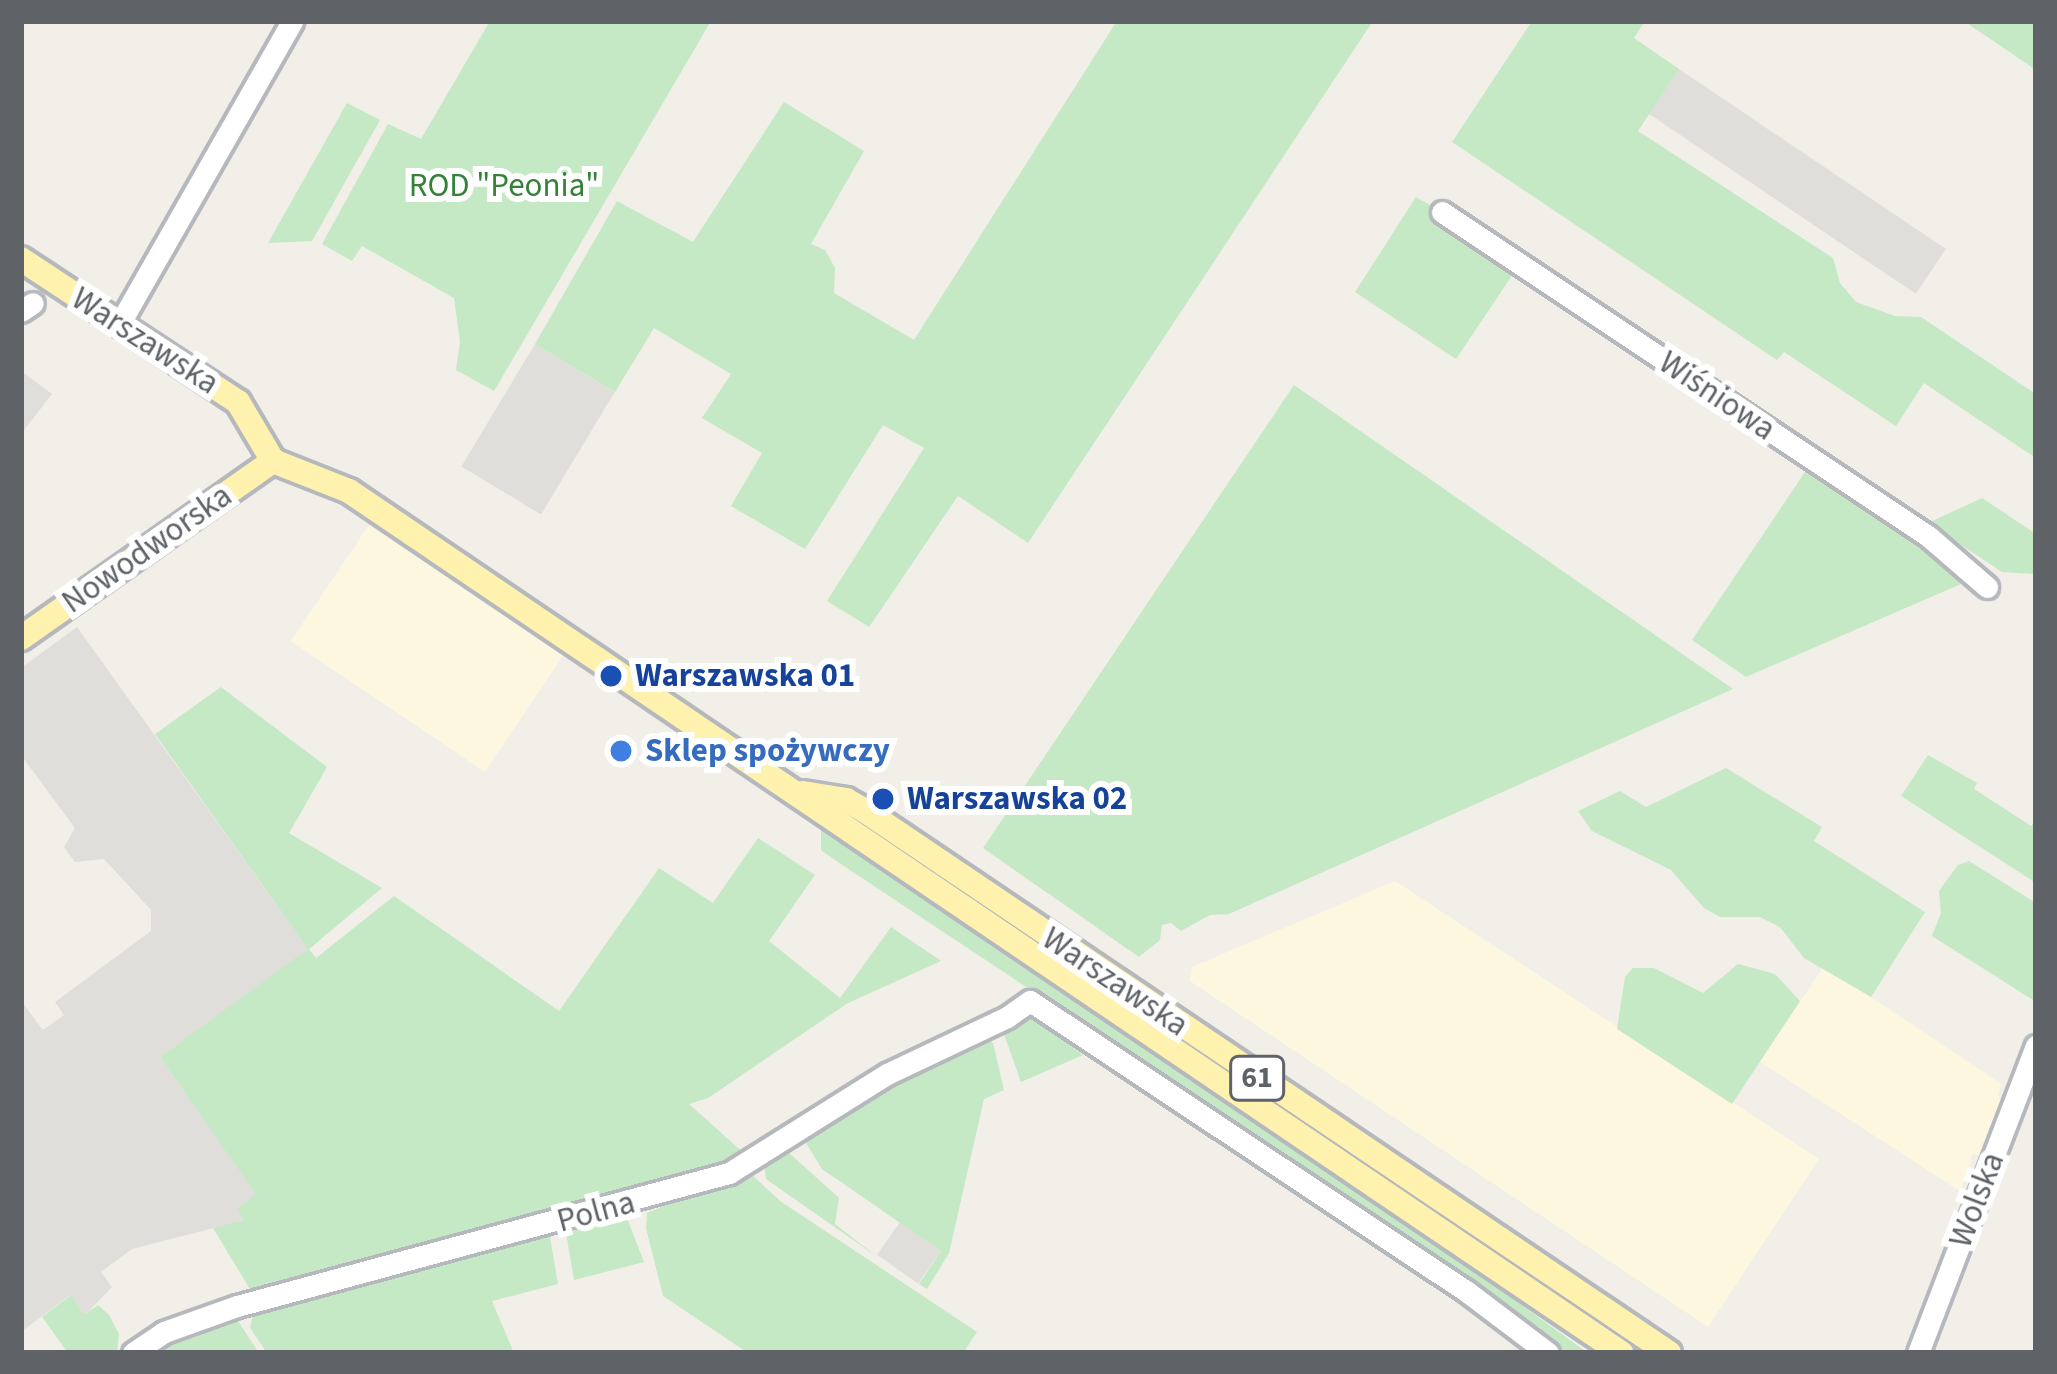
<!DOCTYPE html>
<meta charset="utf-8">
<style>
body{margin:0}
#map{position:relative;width:2057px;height:1374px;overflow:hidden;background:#f1efe8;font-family:"Source Sans 3",sans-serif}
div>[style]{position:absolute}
.commercial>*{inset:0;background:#fef7e0;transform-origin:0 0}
.industrial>*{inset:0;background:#e0deda;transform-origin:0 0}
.green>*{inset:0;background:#c5e8c5}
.roads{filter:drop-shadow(3px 0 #b5b8bc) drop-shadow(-3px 0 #b5b8bc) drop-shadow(0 3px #b5b8bc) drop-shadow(0 -3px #b5b8bc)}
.minor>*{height:21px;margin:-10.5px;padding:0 10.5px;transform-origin:10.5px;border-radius:10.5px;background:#fff}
.major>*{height:24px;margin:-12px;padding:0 12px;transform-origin:12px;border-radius:12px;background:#fff2af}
.dots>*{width:33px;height:33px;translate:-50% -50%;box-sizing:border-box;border:6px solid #fff;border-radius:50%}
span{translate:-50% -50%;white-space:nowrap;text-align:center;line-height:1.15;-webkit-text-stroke:12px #fff;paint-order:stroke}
.shield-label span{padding:3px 9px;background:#fff;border:3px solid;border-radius:9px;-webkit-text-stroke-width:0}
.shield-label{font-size:30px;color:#5f6368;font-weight:700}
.park-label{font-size:33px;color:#348238}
.street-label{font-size:33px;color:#5f6368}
.transit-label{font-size:33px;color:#164399;font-weight:700}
.left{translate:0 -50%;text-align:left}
.shop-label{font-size:33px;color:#366cbe;font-weight:700}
.frame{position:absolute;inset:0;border:24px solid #5f6368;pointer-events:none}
</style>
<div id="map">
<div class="commercial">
<div style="left:369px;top:525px;width:234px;height:140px;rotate:34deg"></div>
<div style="clip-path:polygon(1395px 881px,1819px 1159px,1708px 1327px,1190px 981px,1192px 967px)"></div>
<div style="clip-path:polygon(1824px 966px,2001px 1084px,1998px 1097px,2003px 1101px,1981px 1157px,1973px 1153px,1960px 1191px,1760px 1062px)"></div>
</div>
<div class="industrial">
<div style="left:1679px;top:69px;width:322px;height:54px;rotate:34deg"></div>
<div style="left:535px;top:344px;width:93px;height:143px;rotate:31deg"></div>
<div style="clip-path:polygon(21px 371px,52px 394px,21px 434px)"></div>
<div style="clip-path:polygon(77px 627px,309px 950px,160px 1057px,257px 1194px,245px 1220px,132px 1249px,101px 1272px,112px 1287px,84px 1316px,70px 1295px,21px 1332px,21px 1001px,43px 1030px,64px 1015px,55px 1002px,151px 931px,151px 910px,104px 859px,75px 862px,64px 847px,75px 828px,21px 755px,21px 668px)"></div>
<div style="left:900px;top:1222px;width:50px;height:40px;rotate:35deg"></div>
</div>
<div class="green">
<div style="clip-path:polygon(490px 21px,711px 21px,494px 391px,456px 370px,460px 342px,454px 298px,362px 246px,352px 261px,322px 244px,388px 124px,421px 139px)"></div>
<div style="clip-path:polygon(1117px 21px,1373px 21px,1028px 543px,958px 496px,869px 627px,827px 601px,924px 448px,883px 425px,805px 549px,731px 506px,762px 453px,702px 418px,731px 374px,654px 328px,615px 392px,535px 344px,617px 201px,693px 242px,784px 102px,864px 151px,811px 244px,825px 250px,835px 268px,834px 293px,914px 340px)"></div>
<div style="clip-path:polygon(1532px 21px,1645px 21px,1634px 38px,1679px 69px,1638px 131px,1833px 258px,1840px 283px,1856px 302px,1895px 316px,1921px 317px,2036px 394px,2036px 458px,1924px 383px,1896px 426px,1784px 352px,1777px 360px,1452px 142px)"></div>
<div style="clip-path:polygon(1964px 21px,2036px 21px,2036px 70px)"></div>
<div style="clip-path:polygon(347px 103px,380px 120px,312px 241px,268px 243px)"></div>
<div style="clip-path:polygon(1416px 197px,1435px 208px,1431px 219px,1515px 271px,1456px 359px,1355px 292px)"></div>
<div style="clip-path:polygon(1294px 385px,1733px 689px,1229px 914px,1210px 915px,1181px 931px,1171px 923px,1162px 925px,1160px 940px,1139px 957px,983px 848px)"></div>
<div style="clip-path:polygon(1809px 466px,1907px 532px,1961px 584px,1746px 677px,1692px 640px)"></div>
<div style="clip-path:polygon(1982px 498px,2036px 534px,2036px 574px,2002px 572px,1928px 523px)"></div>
<div style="clip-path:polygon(221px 687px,327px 767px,289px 833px,382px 888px,309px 949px,316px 958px,394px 896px,559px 1011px,659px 868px,713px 903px,758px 838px,815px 875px,769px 941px,840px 998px,891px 927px,941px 961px,848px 1003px,708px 1098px,689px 1104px,746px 1155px,719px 1167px,251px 1291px,213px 1228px,244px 1220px,237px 1209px,256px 1194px,160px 1057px,308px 949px,155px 734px)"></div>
<div style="clip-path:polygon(1928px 755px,1977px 783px,1974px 789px,2031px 826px,2036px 820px,2036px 883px,1901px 796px)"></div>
<div style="clip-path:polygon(1726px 768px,1822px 827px,1814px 841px,1925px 912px,1871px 997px,1804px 958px,1780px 927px,1760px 917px,1720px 917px,1704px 908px,1671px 870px,1592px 831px,1578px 811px,1620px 791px,1646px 807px)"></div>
<div style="clip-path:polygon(821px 829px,1445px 1250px,1588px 1353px,1568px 1353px,1473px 1284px,838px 862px,821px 850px)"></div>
<div style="clip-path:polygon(1969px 861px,2036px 903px,2033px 1000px,1932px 936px,1941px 913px,1939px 891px,1958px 865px)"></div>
<div style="clip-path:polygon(1738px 964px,1775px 974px,1800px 1001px,1732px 1104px,1617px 1029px,1625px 977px,1633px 968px,1654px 968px,1703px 993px)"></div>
<div style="clip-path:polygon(1031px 1017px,1083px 1055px,1021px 1082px,1004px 1034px,1007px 1027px)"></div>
<div style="clip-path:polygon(986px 1038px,993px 1043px,1004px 1090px,984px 1099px,949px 1253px,927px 1289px,919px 1284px,941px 1251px,822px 1169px,806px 1143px,808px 1136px,884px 1084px)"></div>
<div style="clip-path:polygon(786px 1150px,839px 1198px,835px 1224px,876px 1256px,766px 1179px,764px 1163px)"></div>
<div style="clip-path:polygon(748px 1171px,780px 1201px,977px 1332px,963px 1353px,748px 1353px,663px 1296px,646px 1228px,647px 1213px)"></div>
<div style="clip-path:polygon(625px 1213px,644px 1262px,574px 1280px,565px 1227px)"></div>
<div style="clip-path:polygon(541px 1233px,550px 1237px,558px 1284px,492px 1301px,514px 1353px,267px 1353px,250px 1328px,253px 1314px)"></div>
<div style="clip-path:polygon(71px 1295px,84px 1315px,98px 1305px,109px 1315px,119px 1334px,117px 1353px,68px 1353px,42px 1317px)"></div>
<div style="clip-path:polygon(236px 1318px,259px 1353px,154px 1353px,179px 1339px)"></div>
</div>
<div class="roads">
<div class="minor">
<div style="left:1442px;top:212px;width:584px;rotate:33.69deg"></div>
<div style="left:1928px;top:536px;width:78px;rotate:40.8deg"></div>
<div style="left:21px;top:311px;width:14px;rotate:-34deg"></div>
<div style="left:120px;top:323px;width:348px;rotate:-60.3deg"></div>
<div style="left:133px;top:1353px;width:37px;rotate:-34deg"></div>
<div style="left:164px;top:1332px;width:77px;rotate:-19.6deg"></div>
<div style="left:237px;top:1306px;width:510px;rotate:-15.13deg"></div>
<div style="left:729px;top:1173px;width:186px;rotate:-32.1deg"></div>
<div style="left:887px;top:1074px;width:133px;rotate:-25.4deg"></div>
<div style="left:1007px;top:1017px;width:28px;rotate:-35deg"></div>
<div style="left:1030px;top:1001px;width:524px;rotate:33.63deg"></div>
<div style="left:1466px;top:1291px;width:103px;rotate:37.1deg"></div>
<div style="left:1918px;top:1353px;width:329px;rotate:-69deg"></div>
</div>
<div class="major">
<div style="left:21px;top:259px;width:260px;rotate:33.4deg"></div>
<div style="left:238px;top:402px;width:69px;rotate:59.3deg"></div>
<div style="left:273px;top:461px;width:82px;rotate:21.5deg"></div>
<div style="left:349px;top:491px;width:1537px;rotate:34.12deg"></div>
<div style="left:21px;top:638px;width:308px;rotate:-35.1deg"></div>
<div style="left:803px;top:793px;width:44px;rotate:9.2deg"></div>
<div style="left:846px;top:800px;width:21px;rotate:29deg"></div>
<div style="left:864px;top:810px;width:971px;rotate:34deg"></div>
</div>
</div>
<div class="dots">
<div style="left:611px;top:676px;background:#1a4fb4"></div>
<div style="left:621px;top:751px;background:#3f7fe0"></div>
<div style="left:883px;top:799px;background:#1a4fb4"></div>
</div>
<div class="shield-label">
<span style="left:1257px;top:1078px">61</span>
</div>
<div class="park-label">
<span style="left:504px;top:186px">ROD "Peonia"</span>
</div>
<div class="street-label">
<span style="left:145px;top:341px;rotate:33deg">Warszawska</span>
<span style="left:1717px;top:396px;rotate:34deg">Wiśniowa</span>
<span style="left:147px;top:549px;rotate:-35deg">Nowodworska</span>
<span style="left:1115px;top:982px;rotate:34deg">Warszawska</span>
<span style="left:1977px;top:1200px;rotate:-69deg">Wolska</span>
<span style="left:596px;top:1212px;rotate:-15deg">Polna</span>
</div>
<div class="transit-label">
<span class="left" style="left:635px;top:676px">Warszawska 01</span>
<span class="left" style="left:907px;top:799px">Warszawska 02</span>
</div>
<div class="shop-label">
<span class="left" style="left:645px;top:751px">Sklep spożywczy</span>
</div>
<div class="frame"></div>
</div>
